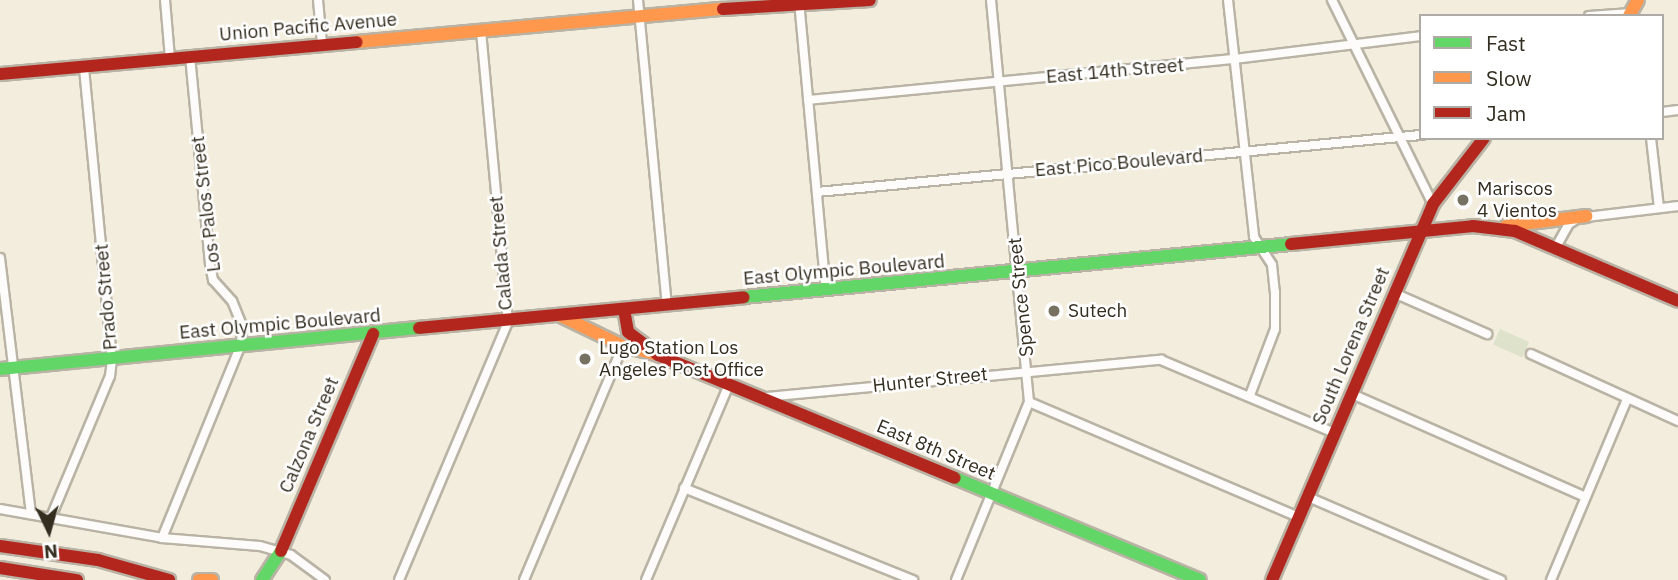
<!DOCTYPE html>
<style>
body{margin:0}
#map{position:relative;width:1678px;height:580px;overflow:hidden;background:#f3eddd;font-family:"IBM Plex Sans",sans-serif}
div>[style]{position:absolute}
.green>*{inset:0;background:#dee2cb;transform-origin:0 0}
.roads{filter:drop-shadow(2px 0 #b9b3a5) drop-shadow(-2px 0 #b9b3a5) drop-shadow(0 2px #b9b3a5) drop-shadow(0 -2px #b9b3a5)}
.street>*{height:8px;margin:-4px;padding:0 4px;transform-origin:4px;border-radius:4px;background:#fdfcfa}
.fast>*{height:12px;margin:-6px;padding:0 6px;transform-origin:6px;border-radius:6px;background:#63d668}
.slow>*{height:12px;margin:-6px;padding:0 6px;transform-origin:6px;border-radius:6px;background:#ff974d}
.jam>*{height:12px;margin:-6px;padding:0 6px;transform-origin:6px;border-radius:6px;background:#b3261e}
.dots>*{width:19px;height:19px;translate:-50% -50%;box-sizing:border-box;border:4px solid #fff;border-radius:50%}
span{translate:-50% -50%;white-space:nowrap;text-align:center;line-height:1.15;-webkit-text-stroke:5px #fff;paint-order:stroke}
.street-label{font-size:19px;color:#342e20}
.poi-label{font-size:19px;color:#342e20}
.left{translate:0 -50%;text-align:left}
.legend{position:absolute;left:1419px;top:14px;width:245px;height:126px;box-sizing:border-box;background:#fff;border:2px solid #aeaba6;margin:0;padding:9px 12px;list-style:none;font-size:21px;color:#342e20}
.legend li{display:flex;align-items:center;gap:14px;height:35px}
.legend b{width:35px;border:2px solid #aeaba6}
.north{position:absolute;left:14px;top:496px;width:70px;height:70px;-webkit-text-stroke:5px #fff;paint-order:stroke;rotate:175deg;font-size:19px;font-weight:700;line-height:28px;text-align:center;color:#342e20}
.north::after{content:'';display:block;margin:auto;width:24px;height:32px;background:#342e20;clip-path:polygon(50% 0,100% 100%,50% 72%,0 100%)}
</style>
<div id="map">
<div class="green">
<div style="left:1500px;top:329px;width:32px;height:17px;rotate:24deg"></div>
</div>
<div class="roads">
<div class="street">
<div style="left:165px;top:0;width:58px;rotate:85.1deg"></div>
<div style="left:318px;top:0;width:44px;rotate:84.8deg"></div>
<div style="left:638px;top:0;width:307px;rotate:84.6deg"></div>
<div style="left:1228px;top:0;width:238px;rotate:83.7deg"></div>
<div style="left:1254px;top:237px;width:33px;rotate:57deg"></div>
<div style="left:1272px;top:265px;width:27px;rotate:84deg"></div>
<div style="left:1275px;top:292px;width:37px;rotate:90deg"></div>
<div style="left:1275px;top:329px;width:71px;rotate:110.7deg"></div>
<div style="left:1332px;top:0;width:228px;rotate:63.7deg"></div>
<div style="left:799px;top:1px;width:291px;rotate:84.7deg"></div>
<div style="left:1589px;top:16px;width:42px;rotate:-4.1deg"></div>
<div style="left:808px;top:100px;width:428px;rotate:-5.5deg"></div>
<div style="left:1234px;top:59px;width:188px;rotate:-7deg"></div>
<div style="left:1662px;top:112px;width:16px;rotate:-7deg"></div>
<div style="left:1651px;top:138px;width:70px;rotate:83.5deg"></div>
<div style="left:817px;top:192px;width:607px;rotate:-5.39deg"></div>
<div style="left:1556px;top:247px;width:26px;rotate:-61deg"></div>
<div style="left:1569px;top:224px;width:11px;rotate:-34deg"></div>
<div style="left:1578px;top:218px;width:101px;rotate:-6.8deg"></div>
<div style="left:0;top:258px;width:258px;rotate:83.1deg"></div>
<div style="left:1394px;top:293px;width:102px;rotate:23.8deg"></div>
<div style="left:1531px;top:354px;width:162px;rotate:24.5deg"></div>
<div style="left:1352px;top:394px;width:255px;rotate:23.8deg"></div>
<div style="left:766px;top:397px;width:397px;rotate:-5.4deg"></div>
<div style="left:1161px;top:360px;width:189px;rotate:22.8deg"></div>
<div style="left:1029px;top:402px;width:293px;rotate:23.1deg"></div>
<div style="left:684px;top:488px;width:247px;rotate:21.9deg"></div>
<div style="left:1308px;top:497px;width:210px;rotate:23.3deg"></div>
<div style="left:0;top:509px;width:165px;rotate:10.1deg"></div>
<div style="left:162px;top:538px;width:98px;rotate:4.7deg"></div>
<div style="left:260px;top:546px;width:32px;rotate:16deg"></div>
<div style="left:291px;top:555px;width:42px;rotate:36.3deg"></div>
<div style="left:51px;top:517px;width:153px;rotate:-67.3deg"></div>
<div style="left:110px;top:376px;width:17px;rotate:-83deg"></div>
<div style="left:112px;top:359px;width:293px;rotate:-95.5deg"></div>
<div style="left:162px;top:538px;width:206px;rotate:-67.8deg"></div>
<div style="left:240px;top:347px;width:19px;rotate:-81deg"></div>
<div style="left:243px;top:328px;width:29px;rotate:-112deg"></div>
<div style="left:232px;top:301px;width:28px;rotate:-132deg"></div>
<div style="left:213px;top:280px;width:16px;rotate:-101deg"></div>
<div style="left:210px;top:264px;width:209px;rotate:-95.5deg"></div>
<div style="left:399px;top:580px;width:280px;rotate:-67.1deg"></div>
<div style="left:508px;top:322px;width:292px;rotate:-95.3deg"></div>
<div style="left:524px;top:580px;width:254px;rotate:-67.1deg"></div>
<div style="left:646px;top:580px;width:213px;rotate:-67deg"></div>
<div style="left:956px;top:580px;width:192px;rotate:-67.7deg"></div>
<div style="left:1029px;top:402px;width:404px;rotate:-95.4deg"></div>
<div style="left:1551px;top:580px;width:196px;rotate:-67.2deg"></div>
</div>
<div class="fast">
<div style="left:744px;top:297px;width:550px;rotate:-5.53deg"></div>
<div style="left:0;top:369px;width:421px;rotate:-5.6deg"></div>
<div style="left:955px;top:478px;width:265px;rotate:22.6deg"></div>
<div style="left:262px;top:580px;width:35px;rotate:-57deg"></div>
</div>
<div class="slow">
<div style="left:1629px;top:16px;width:18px;rotate:-61deg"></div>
<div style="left:357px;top:42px;width:367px;rotate:-5.2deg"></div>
<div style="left:1506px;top:226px;width:81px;rotate:-7.1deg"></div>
<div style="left:561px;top:316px;width:69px;rotate:25.8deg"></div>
<div style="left:623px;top:346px;width:32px;rotate:14deg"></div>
<div style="left:199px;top:580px;width:13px"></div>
</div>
<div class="jam">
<div style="left:723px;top:9px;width:147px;rotate:-3.5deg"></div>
<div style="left:0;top:74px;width:358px;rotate:-5.1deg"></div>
<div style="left:1291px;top:244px;width:183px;rotate:-5.6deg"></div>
<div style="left:1473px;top:226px;width:42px;rotate:6.8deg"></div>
<div style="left:1515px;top:231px;width:177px;rotate:23.2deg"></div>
<div style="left:624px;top:309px;width:23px;rotate:80deg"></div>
<div style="left:628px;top:332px;width:38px;rotate:37deg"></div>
<div style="left:658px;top:355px;width:321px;rotate:22.5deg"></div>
<div style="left:419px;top:328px;width:326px;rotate:-5.4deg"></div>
<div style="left:0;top:546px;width:99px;rotate:8.1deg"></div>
<div style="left:98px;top:560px;width:74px;rotate:15.7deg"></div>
<div style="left:281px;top:551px;width:236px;rotate:-67deg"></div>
<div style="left:0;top:568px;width:78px;rotate:8.9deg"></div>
<div style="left:1272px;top:580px;width:409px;rotate:-66.8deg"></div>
<div style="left:1433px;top:204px;width:83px;rotate:-52.3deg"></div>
</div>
</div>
<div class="dots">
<div style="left:1463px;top:200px;background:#777162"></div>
<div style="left:1054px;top:311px;background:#777162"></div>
<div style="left:585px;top:359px;background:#777162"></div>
</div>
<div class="street-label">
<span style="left:308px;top:27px;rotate:-5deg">Union Pacific Avenue</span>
<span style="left:1115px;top:71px;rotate:-5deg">East 14th Street</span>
<span style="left:1119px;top:163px;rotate:-5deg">East Pico Boulevard</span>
<span style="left:206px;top:204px;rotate:-97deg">Los Palos Street</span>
<span style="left:501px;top:253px;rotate:-95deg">Calada Street</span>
<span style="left:844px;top:270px;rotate:-5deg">East Olympic Boulevard</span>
<span style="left:106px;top:297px;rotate:-95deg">Prado Street</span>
<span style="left:1021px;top:297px;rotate:-96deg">Spence Street</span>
<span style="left:280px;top:324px;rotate:-5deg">East Olympic Boulevard</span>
<span style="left:1351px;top:346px;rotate:-67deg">South Lorena Street</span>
<span style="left:930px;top:380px;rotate:-6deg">Hunter Street</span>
<span style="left:309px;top:435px;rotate:-67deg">Calzona Street</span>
<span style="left:936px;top:450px;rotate:23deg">East 8th Street</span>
</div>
<div class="poi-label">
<span class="left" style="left:1477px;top:200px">Mariscos<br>4 Vientos</span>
<span class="left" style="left:1068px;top:311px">Sutech</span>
<span class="left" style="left:599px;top:359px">Lugo Station Los<br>Angeles Post Office</span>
</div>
<ul class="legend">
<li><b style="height:9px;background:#63d668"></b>Fast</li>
<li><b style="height:9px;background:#ff974d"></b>Slow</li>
<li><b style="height:9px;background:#b3261e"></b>Jam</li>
</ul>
<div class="north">N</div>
</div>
